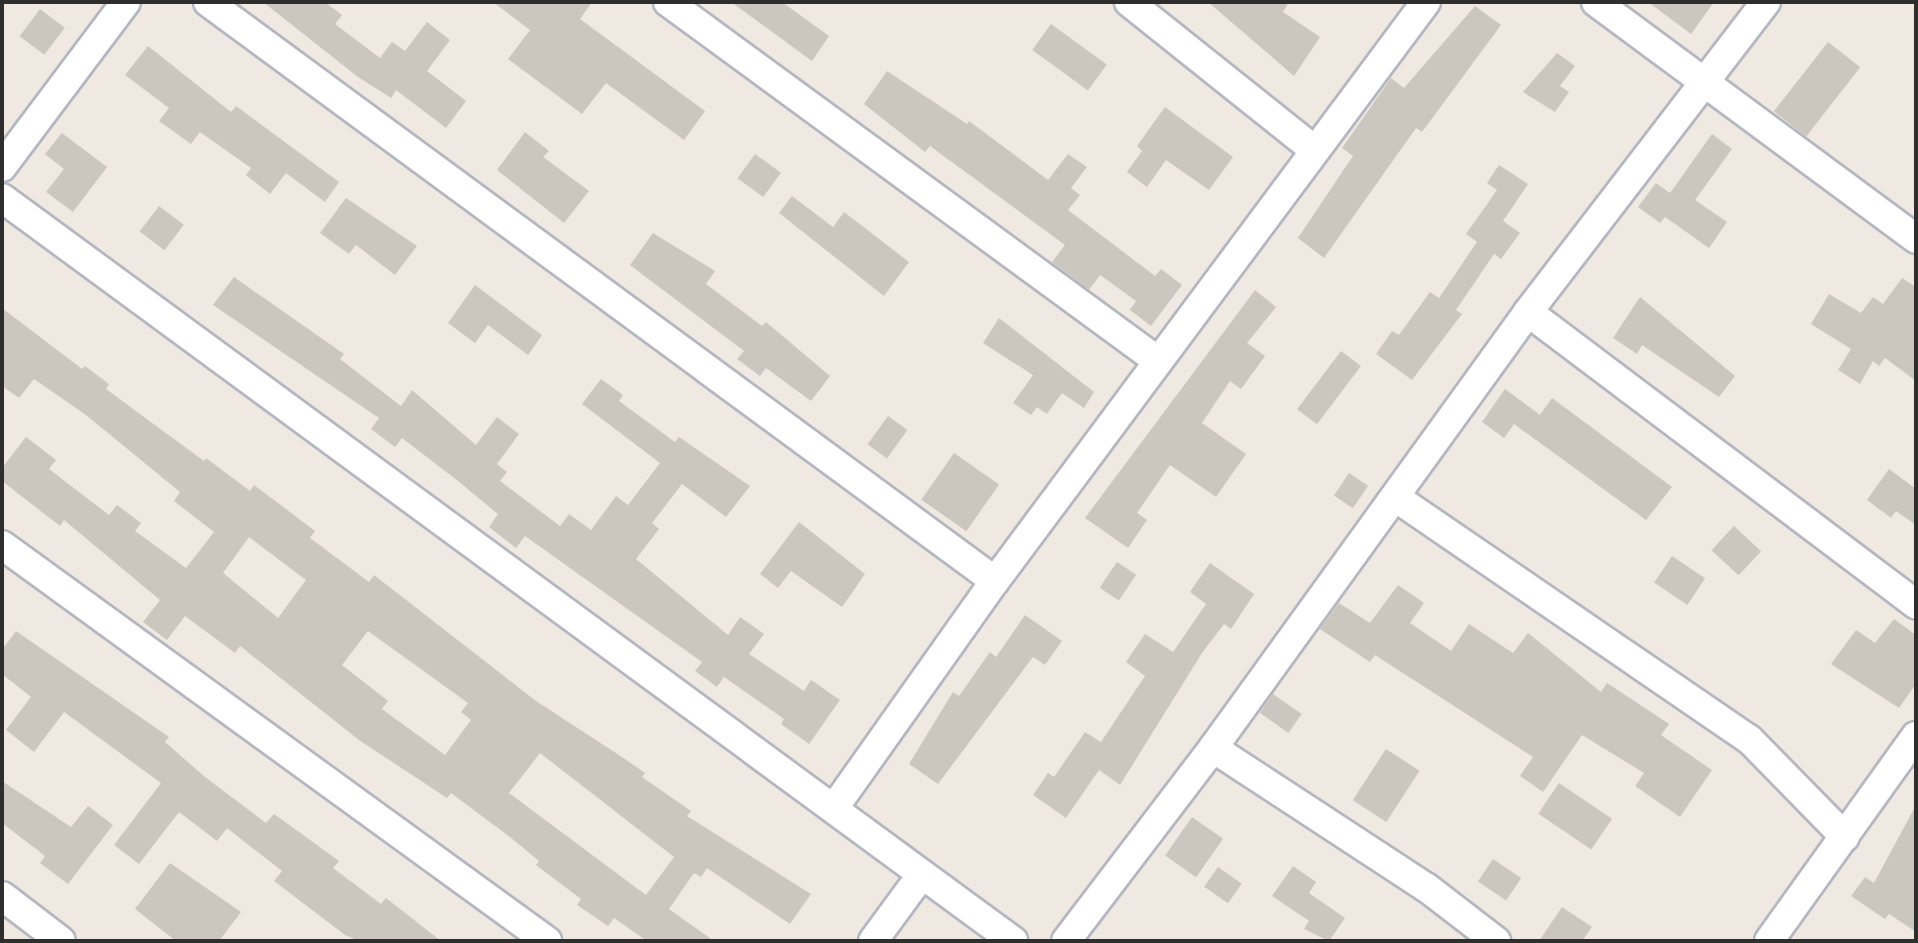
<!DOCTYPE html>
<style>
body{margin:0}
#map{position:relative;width:1918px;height:943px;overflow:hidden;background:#efe9e1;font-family:Figtree,sans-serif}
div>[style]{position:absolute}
.building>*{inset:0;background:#cbc7bf;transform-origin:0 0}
.roads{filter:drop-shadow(2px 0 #b4b7c1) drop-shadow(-2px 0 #b4b7c1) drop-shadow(0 2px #b4b7c1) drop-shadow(0 -2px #b4b7c1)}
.minor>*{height:28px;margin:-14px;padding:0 14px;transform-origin:14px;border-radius:14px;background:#fff}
span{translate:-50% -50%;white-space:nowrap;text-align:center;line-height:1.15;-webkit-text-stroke:6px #fff;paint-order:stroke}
.frame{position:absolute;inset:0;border:4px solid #2e2e2e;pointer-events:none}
</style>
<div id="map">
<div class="building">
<div style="clip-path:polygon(263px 2px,325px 2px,342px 15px,335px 24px,380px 58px,392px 42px,405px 51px,427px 22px,450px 40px,427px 71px,466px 101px,446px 128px,396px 90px,391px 98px,358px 77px)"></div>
<div style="clip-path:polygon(493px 2px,592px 2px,580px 19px,705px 111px,684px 140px,606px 83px,582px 114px,508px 59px,530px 30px)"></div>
<div style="clip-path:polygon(731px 2px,782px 2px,829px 36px,812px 61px)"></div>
<div style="clip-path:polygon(1208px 2px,1289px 2px,1283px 12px,1320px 37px,1294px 76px)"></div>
<div style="clip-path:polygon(1648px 2px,1714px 2px,1691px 34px)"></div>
<div style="clip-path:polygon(1475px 6px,1501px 25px,1422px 132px,1416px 128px,1324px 258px,1298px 238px,1353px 156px,1342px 148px,1391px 78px,1404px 88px)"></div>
<div style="left:40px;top:9px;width:31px;height:34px;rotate:37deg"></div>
<div style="left:1051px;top:24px;width:69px;height:32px;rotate:36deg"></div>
<div style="left:1828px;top:42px;width:41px;height:88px;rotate:38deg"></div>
<div style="clip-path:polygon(148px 46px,231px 112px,236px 106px,339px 182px,325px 202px,286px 173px,270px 194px,246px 175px,251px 168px,200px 132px,191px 144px,159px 121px,169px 108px,125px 75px)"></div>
<div style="clip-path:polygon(1557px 53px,1575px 66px,1560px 86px,1569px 92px,1555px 112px,1523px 92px)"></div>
<div style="clip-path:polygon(887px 71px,967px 124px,969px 121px,1048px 180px,1068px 154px,1087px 167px,1071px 188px,1080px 195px,1068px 210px,1155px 276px,1161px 269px,1182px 285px,1151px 326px,1130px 310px,1136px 301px,1100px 275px,1089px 290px,1052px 262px,1065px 245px,930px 146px,925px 152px,864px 104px)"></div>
<div style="clip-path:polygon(1165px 107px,1233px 157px,1209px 190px,1166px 160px,1147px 187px,1127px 172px,1142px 151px,1137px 146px)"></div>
<div style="clip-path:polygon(525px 132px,549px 151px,543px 157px,589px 191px,564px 223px,497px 170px)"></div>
<div style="clip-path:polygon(62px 133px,107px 167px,73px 212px,46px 192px,64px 169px,45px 154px)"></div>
<div style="clip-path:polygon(1712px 134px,1732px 149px,1695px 200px,1727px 222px,1709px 248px,1665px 217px,1660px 223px,1638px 207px,1656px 183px,1670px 193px)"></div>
<div style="left:755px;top:154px;width:32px;height:30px;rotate:36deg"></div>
<div style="clip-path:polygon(1499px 165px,1528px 184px,1503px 221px,1520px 233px,1501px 259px,1494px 254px,1456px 310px,1462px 314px,1412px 380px,1376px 354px,1392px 331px,1399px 335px,1430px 292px,1439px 298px,1477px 242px,1466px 234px,1497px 190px,1487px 183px)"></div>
<div style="clip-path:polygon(792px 196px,833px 227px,844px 212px,909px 262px,884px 296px,779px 213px)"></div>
<div style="clip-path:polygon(346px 198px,417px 246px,395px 275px,356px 245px,349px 254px,320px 233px)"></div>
<div style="left:159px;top:206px;width:31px;height:32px;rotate:37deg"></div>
<div style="clip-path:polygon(653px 233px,715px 271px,706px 284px,762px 326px,766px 322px,830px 376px,811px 401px,766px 368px,760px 376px,737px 359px,744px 351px,630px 265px)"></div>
<div style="clip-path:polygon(234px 277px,344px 354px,340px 359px,401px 406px,412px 390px,476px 445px,497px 417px,519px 434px,497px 464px,507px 472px,500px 481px,560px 526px,569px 514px,591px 530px,616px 496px,628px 505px,660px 463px,582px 404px,601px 379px,623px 395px,619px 401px,675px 442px,679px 437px,750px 486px,726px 517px,682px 484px,652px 523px,659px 529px,636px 559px,728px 635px,740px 617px,764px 634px,749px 654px,804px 691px,811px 680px,840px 700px,809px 744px,781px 724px,784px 719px,724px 677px,717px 687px,695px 671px,702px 662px,525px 536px,516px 548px,489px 527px,498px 514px,458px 481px,402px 438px,395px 447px,371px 429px,379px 418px,213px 305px)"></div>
<div style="clip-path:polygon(1902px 278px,1916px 287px,1916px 381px,1885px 358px,1879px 366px,1873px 361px,1860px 384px,1838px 370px,1851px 349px,1811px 324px,1829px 294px,1861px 313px,1873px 297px,1883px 304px)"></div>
<div style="clip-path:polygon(475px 285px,542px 335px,528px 355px,488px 325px,475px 343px,448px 323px)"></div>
<div style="clip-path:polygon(1255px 290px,1276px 307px,1247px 343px,1265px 356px,1241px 389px,1230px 381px,1202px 423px,1246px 454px,1216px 497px,1170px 465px,1137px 513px,1147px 520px,1128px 548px,1085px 518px)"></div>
<div style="clip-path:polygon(1640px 297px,1735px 376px,1719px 397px,1642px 345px,1637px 354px,1613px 338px)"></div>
<div style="clip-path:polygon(evenodd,2px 308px,82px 369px,85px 366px,109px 384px,106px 389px,204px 461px,206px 458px,250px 491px,254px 485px,294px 515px,315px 531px,310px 538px,369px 582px,374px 575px,536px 701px,625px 759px,645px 773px,642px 777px,691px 811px,687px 816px,811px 894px,790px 924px,707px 868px,701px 877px,694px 873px,669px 909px,714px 941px,647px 941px,614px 918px,608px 926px,577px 905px,581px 899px,536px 865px,539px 861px,510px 837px,451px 793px,447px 798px,359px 740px,240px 646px,235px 653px,185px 616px,167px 640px,143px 622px,160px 600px,64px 520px,60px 526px,2px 481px,2px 468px,26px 437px,56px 460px,49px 469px,109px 515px,117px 505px,141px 523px,135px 531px,186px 568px,214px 532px,174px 501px,180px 492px,86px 415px,34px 379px,19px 398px,2px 386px,2px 308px,249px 537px,306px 580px,278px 618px,223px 573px,249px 537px,2px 308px,368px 631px,468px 703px,461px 712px,471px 720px,445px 755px,382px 709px,388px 701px,342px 665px,368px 631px,2px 308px,540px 753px,674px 857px,646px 895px,509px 793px,540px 753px)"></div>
<div style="clip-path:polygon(999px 318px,1094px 392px,1084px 408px,1062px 393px,1047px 414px,1037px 407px,1031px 415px,1013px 403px,1033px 375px,983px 343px)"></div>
<div style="left:1341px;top:351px;width:25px;height:73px;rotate:37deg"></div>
<div style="clip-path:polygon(1505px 389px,1540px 415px,1552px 398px,1672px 487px,1646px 520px,1514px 424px,1504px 438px,1482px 422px)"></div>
<div style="left:888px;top:416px;width:24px;height:35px;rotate:36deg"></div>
<div style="left:954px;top:453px;width:55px;height:57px;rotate:35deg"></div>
<div style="clip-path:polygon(1889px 469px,1916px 489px,1916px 525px,1896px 511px,1891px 518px,1867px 500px)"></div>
<div style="left:1349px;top:473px;width:23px;height:27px;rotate:34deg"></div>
<div style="clip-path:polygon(799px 522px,865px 574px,842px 607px,791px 571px,778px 588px,760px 574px)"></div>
<div style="left:1734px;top:526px;width:37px;height:33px;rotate:43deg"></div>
<div style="left:1672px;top:556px;width:40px;height:32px;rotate:34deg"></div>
<div style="left:1117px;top:562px;width:23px;height:31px;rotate:34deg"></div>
<div style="clip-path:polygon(1210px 563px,1254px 594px,1231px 629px,1224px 624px,1202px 653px,1120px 785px,1099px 770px,1066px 818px,1033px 795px,1048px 773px,1054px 777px,1085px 732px,1101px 742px,1145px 676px,1126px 662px,1145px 634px,1173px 652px,1206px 604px,1190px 592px)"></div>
<div style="clip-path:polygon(1398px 585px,1424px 603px,1410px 623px,1451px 651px,1469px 624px,1513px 653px,1528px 633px,1601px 692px,1607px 683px,1669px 724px,1661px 735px,1712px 770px,1680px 817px,1635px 786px,1644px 773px,1582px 735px,1543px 792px,1520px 776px,1533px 757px,1375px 655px,1370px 662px,1320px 629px,1339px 603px,1370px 623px)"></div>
<div style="clip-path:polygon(1025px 615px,1062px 641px,1045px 665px,1033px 657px,938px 784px,909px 764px,953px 692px,959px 696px,990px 652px,996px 657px)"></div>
<div style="clip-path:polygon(1894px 619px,1916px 635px,1916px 684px,1899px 708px,1831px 664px,1856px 630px,1875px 643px)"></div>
<div style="clip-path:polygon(16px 631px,169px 737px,165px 742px,205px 777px,266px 823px,274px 814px,339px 861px,333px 868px,381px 904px,386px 898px,441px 941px,359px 941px,345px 935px,274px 881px,282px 871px,227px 828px,217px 841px,179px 812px,139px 864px,114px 845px,161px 783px,64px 712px,34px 752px,6px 730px,31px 697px,2px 674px,2px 650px)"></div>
<div style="left:1273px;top:694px;width:35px;height:23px;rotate:35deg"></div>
<div style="left:1386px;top:749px;width:40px;height:61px;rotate:33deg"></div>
<div style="clip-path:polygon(2px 781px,71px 827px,88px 806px,113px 825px,68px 884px,40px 863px,45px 856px,2px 823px)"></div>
<div style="left:1559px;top:783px;width:64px;height:37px;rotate:34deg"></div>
<div style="clip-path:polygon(1916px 805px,1916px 932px,1889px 914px,1885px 919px,1851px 896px,1865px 877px,1874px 883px)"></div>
<div style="left:1192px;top:817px;width:38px;height:47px;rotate:35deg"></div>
<div style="left:1493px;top:859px;width:34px;height:27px;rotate:34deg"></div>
<div style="clip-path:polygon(170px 863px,241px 912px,219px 941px,176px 941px,135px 909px)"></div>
<div style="clip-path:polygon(1293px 866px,1316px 882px,1309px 893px,1345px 918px,1329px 941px,1304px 929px,1309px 921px,1272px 896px)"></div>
<div style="left:1218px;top:867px;width:29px;height:24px;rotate:35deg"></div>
<div style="clip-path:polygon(1562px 907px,1592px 927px,1582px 941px,1539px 941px)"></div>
</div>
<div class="roads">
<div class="minor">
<div style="left:208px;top:2px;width:977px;rotate:36.34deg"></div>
<div style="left:668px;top:2px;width:607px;rotate:36.23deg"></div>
<div style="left:1129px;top:2px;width:236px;rotate:38.6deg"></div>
<div style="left:1596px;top:2px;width:398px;rotate:36.5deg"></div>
<div style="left:2px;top:167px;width:206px;rotate:-53.1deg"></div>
<div style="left:2px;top:198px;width:1255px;rotate:36.31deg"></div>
<div style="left:1528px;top:312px;width:486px;rotate:37deg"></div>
<div style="left:1395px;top:497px;width:429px;rotate:34.4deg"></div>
<div style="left:1749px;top:739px;width:137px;rotate:45.6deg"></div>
<div style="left:2px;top:545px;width:674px;rotate:36deg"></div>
<div style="left:1213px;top:748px;width:256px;rotate:33.2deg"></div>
<div style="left:1427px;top:888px;width:87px;rotate:37.5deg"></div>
<div style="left:834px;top:808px;width:278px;rotate:-54.7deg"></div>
<div style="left:995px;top:581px;width:722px;rotate:-53.34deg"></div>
<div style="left:2px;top:896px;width:74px;rotate:37.3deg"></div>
<div style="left:873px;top:941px;width:79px;rotate:-53.7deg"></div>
<div style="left:1066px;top:941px;width:243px;rotate:-52.7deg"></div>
<div style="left:1213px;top:748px;width:538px;rotate:-54.15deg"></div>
<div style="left:1528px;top:312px;width:391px;rotate:-52.5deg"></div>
<div style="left:1769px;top:941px;width:252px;rotate:-54.4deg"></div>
</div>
</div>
<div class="frame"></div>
</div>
